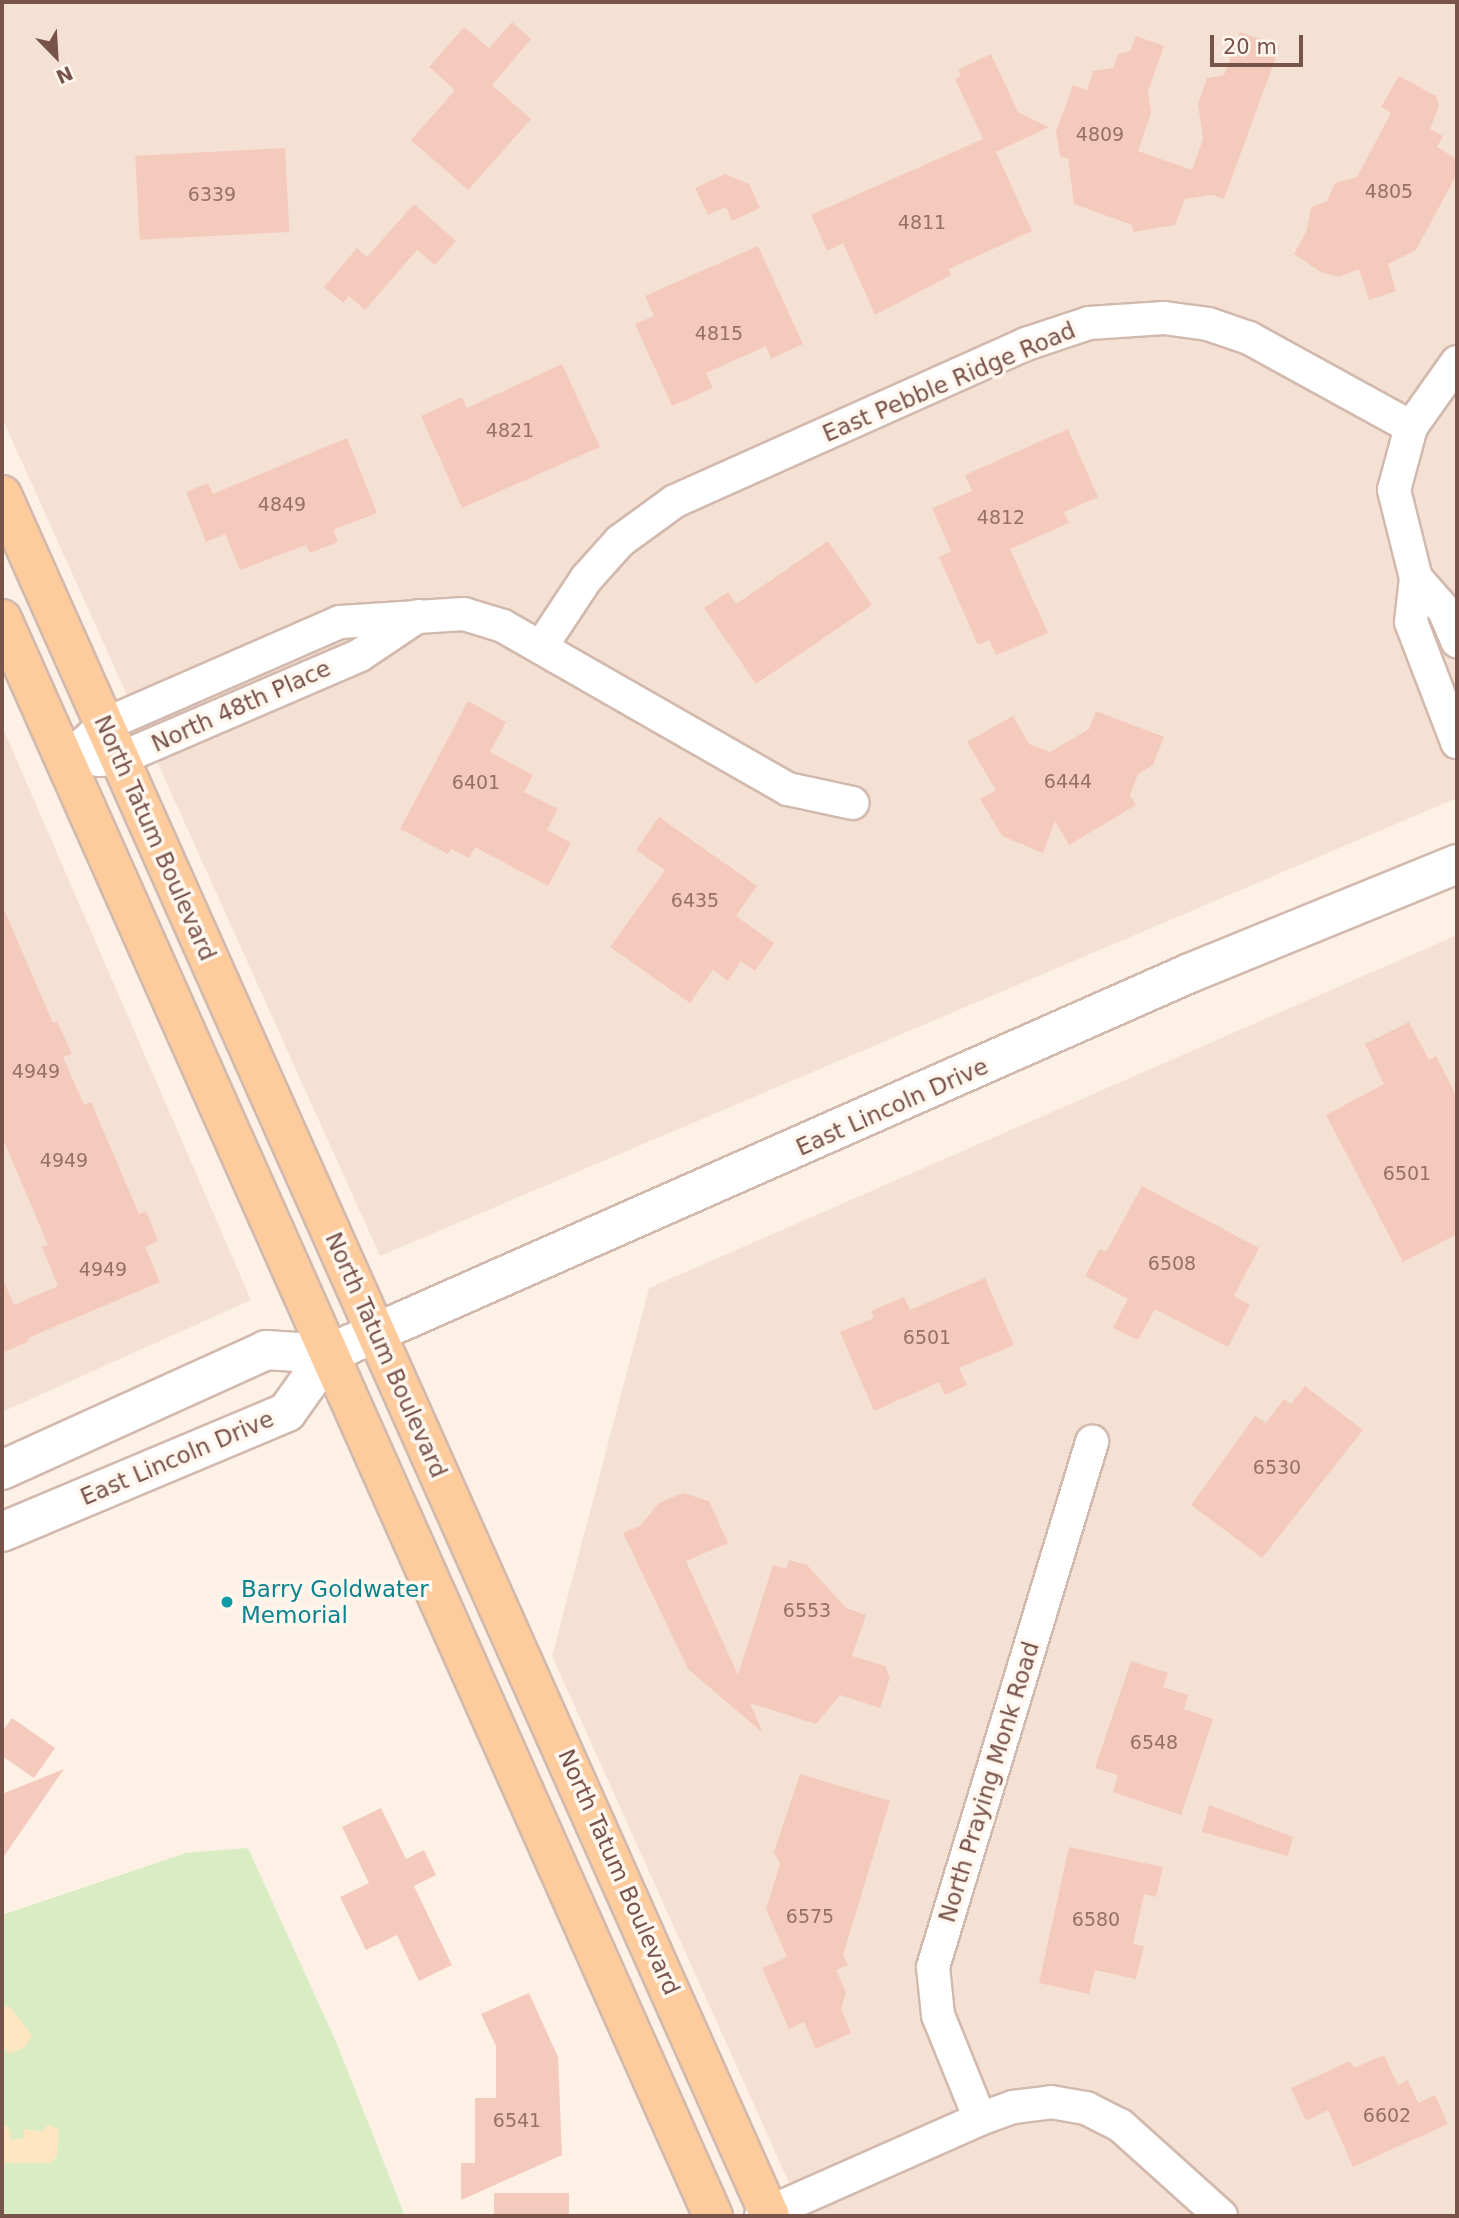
<!DOCTYPE html>
<style>
body{margin:0}
#map{position:relative;width:1459px;height:2218px;overflow:hidden;background:#fdf1e6;font-family:"DejaVu Sans",sans-serif}
div>[style]{position:absolute}
.residential>*{inset:0;background:#f5e1d4}
.green>*{inset:0;background:#daecc4}
.sand>*{inset:0;background:#fee7c0}
.building>*{inset:0;background:#f4cabd;transform-origin:0 0}
.roads{filter:drop-shadow(2px 0 #d2b9ae) drop-shadow(-2px 0 #d2b9ae) drop-shadow(0 2px #d2b9ae) drop-shadow(0 -2px #d2b9ae)}
.street>*{height:32px;margin:-16px;padding:0 16px;transform-origin:16px;border-radius:16px;background:#fff}
.secondary>*{height:38px;margin:-19px;padding:0 19px;transform-origin:19px;border-radius:19px;background:#fff}
.primary>*{height:38px;margin:-19px;padding:0 19px;transform-origin:19px;border-radius:19px;background:#fecb9c}
.dots>*{width:19px;height:19px;translate:-50% -50%;box-sizing:border-box;border:4px solid #fff6ee;border-radius:50%}
span{translate:-50% -50%;white-space:nowrap;text-align:center;line-height:1.15;-webkit-text-stroke:7px #fff6ee;paint-order:stroke}
.number-label{font-size:19px;color:#977166}
.number-label span{-webkit-text-stroke-width:0}
.street-label{font-size:23px;color:#785349}
.culture-label{font-size:23px;color:#0d838f}
.left{translate:0 -50%;text-align:left}
.frame{position:absolute;inset:0;border:4px solid #785349;pointer-events:none}
.north{position:absolute;left:21px;top:21px;width:70px;height:70px;-webkit-text-stroke:5px #fff6ee;paint-order:stroke;rotate:156deg;font-size:19px;font-weight:700;line-height:28px;text-align:center;color:#785349}
.north::after{content:'';display:block;margin:auto;width:24px;height:32px;background:#785349;clip-path:polygon(50% 0,100% 100%,50% 72%,0 100%)}
.scale{position:absolute;left:1210px;top:35px;width:93px;height:32px;box-sizing:border-box;border:4px solid #785349;border-top:0;padding-left:9px;font-size:21px;line-height:24px;white-space:nowrap;color:#785349;-webkit-text-stroke:5px #fff6ee;paint-order:stroke}
</style>
<div id="map">
<div class="residential">
<div style="clip-path:polygon(2px 2px,1457px 2px,1457px 798px,380px 1256px,2px 418px)"></div>
<div style="clip-path:polygon(2px 726px,251px 1300px,2px 1412px)"></div>
<div style="clip-path:polygon(1457px 935px,1457px 2216px,804px 2216px,552px 1656px,649px 1288px)"></div>
</div>
<div class="green">
<div style="clip-path:polygon(248px 1848px,337px 2044px,405px 2216px,2px 2216px,2px 1915px,186px 1853px)"></div>
</div>
<div class="sand">
<div style="clip-path:polygon(9px 2006px,32px 2035px,25px 2047px,10px 2054px,2px 2046px,2px 2008px)"></div>
<div style="clip-path:polygon(48px 2125px,59px 2129px,57px 2157px,50px 2163px,2px 2163px,2px 2126px,8px 2126px,11px 2140px,24px 2138px,24px 2129px,41px 2132px)"></div>
</div>
<div class="building">
<div style="clip-path:polygon(512px 22px,531px 39px,492px 85px,531px 119px,468px 190px,411px 140px,455px 90px,429px 67px,464px 27px,489px 48px)"></div>
<div style="clip-path:polygon(1240px 32px,1280px 46px,1224px 199px,1213px 195px,1185px 199px,1175px 225px,1133px 232px,1132px 225px,1074px 204px,1068px 159px,1060px 156px,1056px 132px,1073px 85px,1087px 90px,1093px 71px,1113px 68px,1118px 54px,1130px 51px,1136px 36px,1164px 46px,1148px 91px,1151px 113px,1138px 151px,1192px 170px,1203px 139px,1198px 104px,1207px 78px,1224px 75px)"></div>
<div style="clip-path:polygon(991px 54px,1018px 112px,1049px 127px,996px 152px,1032px 231px,949px 269px,951px 275px,875px 315px,843px 243px,827px 251px,811px 215px,983px 139px,955px 79px,961px 76px,958px 70px)"></div>
<div style="clip-path:polygon(1399px 76px,1436px 96px,1439px 106px,1430px 129px,1443px 136px,1437px 147px,1457px 159px,1457px 174px,1416px 250px,1388px 264px,1396px 291px,1369px 300px,1359px 269px,1339px 277px,1321px 272px,1294px 254px,1307px 230px,1311px 207px,1327px 201px,1335px 183px,1357px 177px,1391px 113px,1381px 107px)"></div>
<div style="left:285px;top:148px;width:84px;height:150px;rotate:87deg"></div>
<div style="clip-path:polygon(725px 174px,749px 184px,760px 208px,732px 221px,726px 207px,708px 215px,695px 188px)"></div>
<div style="clip-path:polygon(414px 204px,456px 241px,435px 265px,417px 250px,365px 310px,349px 296px,343px 303px,324px 287px,357px 248px,367px 257px)"></div>
<div style="clip-path:polygon(758px 246px,803px 344px,771px 359px,766px 346px,706px 373px,713px 388px,672px 406px,635px 324px,654px 316px,645px 296px)"></div>
<div style="clip-path:polygon(562px 364px,600px 447px,462px 508px,421px 416px,462px 397px,467px 408px)"></div>
<div style="clip-path:polygon(1068px 429px,1098px 497px,1064px 512px,1069px 523px,1010px 549px,1048px 633px,996px 655px,989px 640px,978px 645px,939px 557px,951px 551px,932px 508px,972px 491px,965px 475px)"></div>
<div style="clip-path:polygon(347px 438px,377px 513px,333px 530px,338px 542px,310px 553px,306px 545px,240px 570px,225px 534px,206px 542px,186px 492px,208px 483px,213px 494px)"></div>
<div style="clip-path:polygon(828px 541px,872px 605px,756px 684px,704px 608px,728px 592px,736px 604px)"></div>
<div style="clip-path:polygon(468px 701px,506px 722px,490px 752px,533px 775px,524px 792px,558px 809px,547px 830px,571px 843px,548px 886px,475px 847px,469px 858px,451px 849px,448px 854px,400px 829px)"></div>
<div style="clip-path:polygon(1096px 711px,1164px 737px,1153px 765px,1138px 774px,1130px 795px,1136px 805px,1069px 845px,1055px 821px,1043px 853px,1002px 836px,980px 799px,996px 790px,967px 742px,1013px 716px,1029px 744px,1050px 752px,1089px 729px)"></div>
<div style="clip-path:polygon(659px 817px,757px 886px,736px 916px,774px 943px,755px 971px,741px 961px,728px 981px,713px 970px,690px 1003px,610px 947px,665px 870px,636px 850px)"></div>
<div style="clip-path:polygon(2px 905px,53px 1023px,57px 1021px,72px 1054px,63px 1057px,84px 1105px,91px 1102px,139px 1214px,146px 1211px,158px 1241px,145px 1247px,160px 1282px,28px 1338px,29px 1341px,2px 1353px,2px 1277px,14px 1305px,58px 1286px,42px 1247px,48px 1245px,2px 1137px)"></div>
<div style="clip-path:polygon(1409px 1022px,1429px 1060px,1436px 1056px,1457px 1097px,1457px 1234px,1403px 1262px,1326px 1115px,1384px 1084px,1365px 1044px)"></div>
<div style="clip-path:polygon(1142px 1186px,1259px 1248px,1234px 1296px,1250px 1305px,1228px 1347px,1155px 1309px,1138px 1340px,1113px 1328px,1128px 1299px,1085px 1276px,1100px 1249px,1106px 1252px)"></div>
<div style="clip-path:polygon(985px 1278px,1014px 1345px,959px 1368px,967px 1385px,945px 1395px,939px 1382px,874px 1411px,840px 1332px,874px 1318px,871px 1311px,904px 1297px,910px 1310px)"></div>
<div style="clip-path:polygon(1305px 1386px,1363px 1430px,1262px 1558px,1191px 1505px,1255px 1416px,1266px 1423px,1284px 1399px,1291px 1404px)"></div>
<div style="clip-path:polygon(683px 1493px,709px 1501px,728px 1543px,686px 1561px,738px 1675px,773px 1565px,786px 1569px,789px 1560px,807px 1565px,846px 1608px,866px 1615px,852px 1656px,885px 1666px,890px 1677px,880px 1708px,840px 1695px,816px 1724px,750px 1703px,763px 1733px,688px 1669px,623px 1533px,640px 1526px,659px 1503px)"></div>
<div style="clip-path:polygon(1131px 1661px,1168px 1673px,1163px 1687px,1188px 1695px,1184px 1709px,1213px 1719px,1181px 1815px,1113px 1792px,1118px 1775px,1095px 1768px)"></div>
<div style="clip-path:polygon(12px 1718px,55px 1748px,34px 1778px,2px 1756px,2px 1732px)"></div>
<div style="clip-path:polygon(64px 1769px,2px 1859px,2px 1794px)"></div>
<div style="clip-path:polygon(800px 1774px,890px 1801px,843px 1955px,848px 1965px,836px 1970px,846px 1992px,841px 2009px,851px 2033px,816px 2049px,804px 2022px,789px 2029px,762px 1968px,787px 1957px,766px 1909px,780px 1864px,774px 1852px)"></div>
<div style="clip-path:polygon(1209px 1805px,1293px 1837px,1288px 1856px,1202px 1832px)"></div>
<div style="clip-path:polygon(381px 1808px,406px 1859px,424px 1850px,436px 1875px,414px 1886px,452px 1965px,419px 1981px,397px 1935px,366px 1950px,340px 1897px,369px 1883px,342px 1827px)"></div>
<div style="clip-path:polygon(1069px 1847px,1163px 1867px,1156px 1897px,1144px 1894px,1133px 1944px,1144px 1946px,1136px 1979px,1095px 1970px,1089px 1994px,1039px 1983px)"></div>
<div style="clip-path:polygon(529px 1993px,558px 2057px,562px 2155px,461px 2200px,461px 2163px,475px 2163px,475px 2098px,496px 2098px,496px 2046px,481px 2014px)"></div>
<div style="clip-path:polygon(1384px 2055px,1398px 2085px,1408px 2080px,1418px 2103px,1435px 2095px,1448px 2124px,1353px 2167px,1328px 2110px,1306px 2121px,1291px 2088px,1350px 2061px,1354px 2068px)"></div>
<div style="left:569px;top:2193px;width:23px;height:75px;rotate:90deg"></div>
</div>
<div class="roads">
<div class="street">
<div style="left:1457px;top:362px;width:80px;rotate:125.3deg"></div>
<div style="left:1411px;top:427px;width:65px;rotate:105.1deg"></div>
<div style="left:1394px;top:490px;width:91px;rotate:76deg"></div>
<div style="left:1416px;top:578px;width:44px;rotate:96.5deg"></div>
<div style="left:1411px;top:622px;width:129px;rotate:69deg"></div>
<div style="left:1416px;top:578px;width:43px;rotate:48.8deg"></div>
<div style="left:1444px;top:610px;width:34px;rotate:67deg"></div>
<div style="left:541px;top:647px;width:82px;rotate:-56.5deg"></div>
<div style="left:586px;top:579px;width:51px;rotate:-48.2deg"></div>
<div style="left:620px;top:541px;width:68px;rotate:-36deg"></div>
<div style="left:675px;top:501px;width:385px;rotate:-24.1deg"></div>
<div style="left:1026px;top:344px;width:66px;rotate:-18.4deg"></div>
<div style="left:1089px;top:323px;width:75px;rotate:-3.8deg"></div>
<div style="left:1164px;top:318px;width:44px;rotate:7.8deg"></div>
<div style="left:1208px;top:324px;width:43px;rotate:18.9deg"></div>
<div style="left:1249px;top:338px;width:185px;rotate:28.8deg"></div>
<div style="left:98px;top:760px;width:21px;rotate:-3deg"></div>
<div style="left:119px;top:759px;width:262px;rotate:-23.3deg"></div>
<div style="left:360px;top:655px;width:70px;rotate:-33.9deg"></div>
<div style="left:65px;top:761px;width:53px;rotate:-42.7deg"></div>
<div style="left:104px;top:725px;width:257px;rotate:-23.6deg"></div>
<div style="left:340px;top:622px;width:124px;rotate:-3.7deg"></div>
<div style="left:464px;top:614px;width:41px;rotate:17.1deg"></div>
<div style="left:503px;top:626px;width:328px;rotate:29.8deg"></div>
<div style="left:788px;top:789px;width:66px;rotate:12.3deg"></div>
<div style="left:980px;top:2119px;width:112px;rotate:-112deg"></div>
<div style="left:938px;top:2015px;width:48px;rotate:-95.9deg"></div>
<div style="left:933px;top:1967px;width:549px;rotate:-73.15deg"></div>
<div style="left:761px;top:2216px;width:240px;rotate:-23.9deg"></div>
<div style="left:980px;top:2119px;width:35px;rotate:-20deg"></div>
<div style="left:1013px;top:2107px;width:38px;rotate:-7deg"></div>
<div style="left:1051px;top:2102px;width:36px;rotate:10deg"></div>
<div style="left:1086px;top:2108px;width:38px;rotate:27deg"></div>
<div style="left:1120px;top:2125px;width:136px;rotate:42deg"></div>
</div>
<div class="secondary">
<div style="left:2px;top:1470px;width:290px;rotate:-24.4deg"></div>
<div style="left:266px;top:1350px;width:62px;rotate:3.7deg"></div>
<div style="left:328px;top:1354px;width:942px;rotate:-23.85deg"></div>
<div style="left:1190px;top:973px;width:288px;rotate:-22.2deg"></div>
<div style="left:2px;top:1532px;width:309px;rotate:-22.8deg"></div>
<div style="left:287px;top:1412px;width:71px;rotate:-54.7deg"></div>
</div>
<div class="primary">
<div style="left:2px;top:495px;width:1885px;rotate:65.95deg"></div>
<div style="left:2px;top:619px;width:1748px;rotate:66deg"></div>
</div>
</div>
<div class="dots">
<div style="left:227px;top:1602px;background:#0f9aa8"></div>
</div>
<div class="number-label">
<span style="left:1100px;top:135px">4809</span>
<span style="left:1389px;top:192px">4805</span>
<span style="left:212px;top:195px">6339</span>
<span style="left:922px;top:223px">4811</span>
<span style="left:719px;top:334px">4815</span>
<span style="left:510px;top:431px">4821</span>
<span style="left:282px;top:505px">4849</span>
<span style="left:1001px;top:518px">4812</span>
<span style="left:1068px;top:782px">6444</span>
<span style="left:476px;top:783px">6401</span>
<span style="left:695px;top:901px">6435</span>
<span style="left:36px;top:1072px">4949</span>
<span style="left:64px;top:1161px">4949</span>
<span style="left:1407px;top:1174px">6501</span>
<span style="left:1172px;top:1264px">6508</span>
<span style="left:103px;top:1270px">4949</span>
<span style="left:927px;top:1338px">6501</span>
<span style="left:1277px;top:1468px">6530</span>
<span style="left:807px;top:1611px">6553</span>
<span style="left:1154px;top:1743px">6548</span>
<span style="left:810px;top:1917px">6575</span>
<span style="left:1096px;top:1920px">6580</span>
<span style="left:1387px;top:2116px">6602</span>
<span style="left:517px;top:2121px">6541</span>
</div>
<div class="street-label">
<span style="left:949px;top:382px;rotate:-23deg">East Pebble Ridge Road</span>
<span style="left:241px;top:706px;rotate:-24deg">North 48th Place</span>
<span style="left:155px;top:838px;rotate:66deg">North Tatum Boulevard</span>
<span style="left:892px;top:1107px;rotate:-24deg">East Lincoln Drive</span>
<span style="left:386px;top:1355px;rotate:66deg">North Tatum Boulevard</span>
<span style="left:177px;top:1458px;rotate:-23deg">East Lincoln Drive</span>
<span style="left:989px;top:1782px;rotate:-73deg">North Praying Monk Road</span>
<span style="left:619px;top:1872px;rotate:66deg">North Tatum Boulevard</span>
</div>
<div class="culture-label">
<span class="left" style="left:241px;top:1602px">Barry Goldwater<br>Memorial</span>
</div>
<div class="frame"></div>
<div class="north">N</div>
<div class="scale">20 m</div>
</div>
